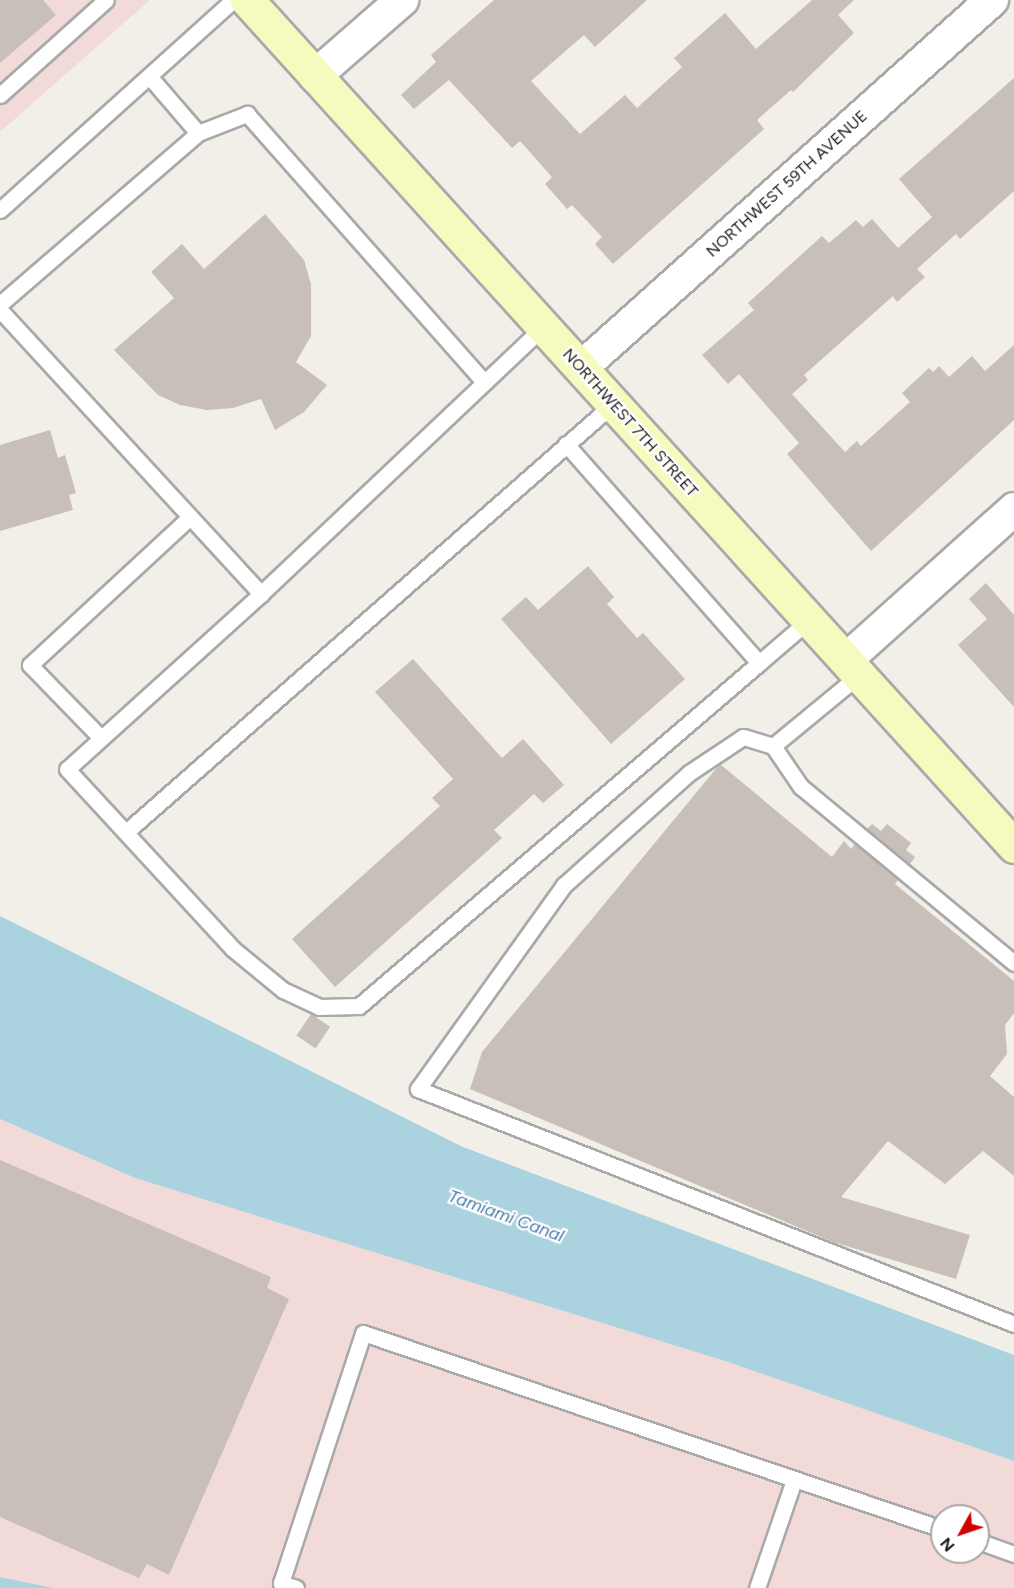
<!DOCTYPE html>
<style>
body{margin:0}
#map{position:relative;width:1014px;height:1588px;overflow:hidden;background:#f2efe9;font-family:Figtree,sans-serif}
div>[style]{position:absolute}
.commercial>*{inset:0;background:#f2dad9}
.water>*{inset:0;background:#aad3df}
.building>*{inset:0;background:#c7bfb8;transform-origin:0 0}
.roads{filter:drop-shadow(2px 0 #a9a9a9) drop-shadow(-2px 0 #a9a9a9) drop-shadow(0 2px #a9a9a9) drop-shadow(0 -2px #a9a9a9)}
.service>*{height:15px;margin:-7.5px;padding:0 7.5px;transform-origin:7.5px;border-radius:7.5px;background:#fff}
.minor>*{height:32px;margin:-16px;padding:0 16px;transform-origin:16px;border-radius:16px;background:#fff}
.secondary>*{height:33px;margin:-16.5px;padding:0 16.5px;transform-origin:16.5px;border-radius:16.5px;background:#f7fabf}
span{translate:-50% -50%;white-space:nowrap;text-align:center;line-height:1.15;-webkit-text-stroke:4.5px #fff;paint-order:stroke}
.street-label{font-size:16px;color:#222}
.water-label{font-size:18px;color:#4a7aab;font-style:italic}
.north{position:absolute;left:930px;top:1504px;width:60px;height:60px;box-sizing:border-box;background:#fff;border:2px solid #a7a7a7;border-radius:50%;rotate:230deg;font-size:16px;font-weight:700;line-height:24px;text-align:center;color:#222}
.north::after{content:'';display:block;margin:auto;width:21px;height:27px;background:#d40000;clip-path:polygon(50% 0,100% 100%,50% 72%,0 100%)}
</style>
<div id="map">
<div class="commercial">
<div style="clip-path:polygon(0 0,150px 0,0 132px)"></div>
<div style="clip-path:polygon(evenodd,0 1119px,135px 1178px,728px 1362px,1014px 1461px,1014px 1588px,54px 1588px,0 1577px,0 1119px,942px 1516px,978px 1516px,978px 1552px,942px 1552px,942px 1516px)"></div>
</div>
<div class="water">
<div style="clip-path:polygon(0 916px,463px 1147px,1014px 1355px,1014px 1461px,728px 1362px,135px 1178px,0 1119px)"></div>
<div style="clip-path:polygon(0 1577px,54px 1588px,0 1588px)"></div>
</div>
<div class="building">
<div style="clip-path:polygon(0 0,43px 0,56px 15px,0 63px)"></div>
<div style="clip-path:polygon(494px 0,647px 0,595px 47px,584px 35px,531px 81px,580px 134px,625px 95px,637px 108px,682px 67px,674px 58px,725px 13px,756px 49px,812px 0,854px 0,838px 15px,854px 33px,793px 92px,791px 90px,757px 120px,764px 129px,613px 264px,595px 244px,602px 237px,572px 205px,567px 209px,545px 184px,552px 177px,520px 141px,512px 148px,449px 80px,414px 109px,401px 95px,436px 62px,431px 55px)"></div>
<div style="clip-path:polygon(1014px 78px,1014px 191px,960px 239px,956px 234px,917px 269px,925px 277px,897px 302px,893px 296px,804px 375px,808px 380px,792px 394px,845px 452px,857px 441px,861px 446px,910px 402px,902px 393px,929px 368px,933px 372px,939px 366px,949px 377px,972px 356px,985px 371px,1014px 345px,1014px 420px,871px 551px,787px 454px,799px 443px,739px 374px,728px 384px,702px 355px,754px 310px,748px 303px,822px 236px,829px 243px,856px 220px,863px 227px,872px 219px,898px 248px,932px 217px,899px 179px)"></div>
<div style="clip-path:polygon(265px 214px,304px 260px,311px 284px,311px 336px,296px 362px,327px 385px,304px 412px,275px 430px,261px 399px,233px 408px,207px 410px,180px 405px,158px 395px,114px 350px,174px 298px,151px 272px,182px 244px,204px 269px)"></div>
<div style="clip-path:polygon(50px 430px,58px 458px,65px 455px,76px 493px,69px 495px,73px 510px,0 531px,0 445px)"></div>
<div style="clip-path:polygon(588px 566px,614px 597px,607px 604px,637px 638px,643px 633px,685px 679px,611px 744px,501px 619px,526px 597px,538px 610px)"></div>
<div style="clip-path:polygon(986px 583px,1014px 615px,1014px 707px,958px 645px,987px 619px,969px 599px)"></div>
<div style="clip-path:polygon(413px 659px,502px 758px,523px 739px,564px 785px,543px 803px,534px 794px,494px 830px,502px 838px,335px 987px,292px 939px,440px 806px,432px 798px,453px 779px,375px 692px)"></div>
<div style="clip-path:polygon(720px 764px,832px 857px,844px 841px,851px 849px,855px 844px,898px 880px,895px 884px,1014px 981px,1014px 1013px,1005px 1025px,1007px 1054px,990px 1076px,1014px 1097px,1014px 1176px,983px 1151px,945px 1184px,888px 1141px,841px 1197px,970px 1235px,956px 1279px,833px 1242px,470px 1089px,482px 1052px)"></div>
<div style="clip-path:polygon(872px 824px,881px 831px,887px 824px,911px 843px,906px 850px,915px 857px,910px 864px,867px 829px)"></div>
<div style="left:311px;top:1014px;width:23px;height:26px;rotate:34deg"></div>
<div style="clip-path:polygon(0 1160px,271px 1277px,267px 1288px,289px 1299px,169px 1575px,147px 1564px,139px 1578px,0 1517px)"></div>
</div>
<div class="roads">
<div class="service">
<div style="left:0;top:95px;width:142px;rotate:-41.9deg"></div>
<div style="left:198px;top:133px;width:53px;rotate:-21.2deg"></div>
<div style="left:247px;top:114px;width:358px;rotate:48.5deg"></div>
<div style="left:0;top:210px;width:314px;rotate:-42deg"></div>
<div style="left:0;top:304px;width:262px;rotate:-40.8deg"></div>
<div style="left:198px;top:133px;width:75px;rotate:-130.7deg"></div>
<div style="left:0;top:310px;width:386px;rotate:47.4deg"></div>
<div style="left:543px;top:327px;width:388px;rotate:136.6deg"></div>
<div style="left:261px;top:594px;width:261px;rotate:137.9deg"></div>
<div style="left:67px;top:769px;width:245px;rotate:47.3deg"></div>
<div style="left:233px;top:949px;width:65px;rotate:39.4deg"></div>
<div style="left:283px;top:990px;width:40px;rotate:25deg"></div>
<div style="left:319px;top:1007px;width:40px;rotate:-1.4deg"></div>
<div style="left:359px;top:1006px;width:527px;rotate:-40.61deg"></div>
<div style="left:566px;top:444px;width:292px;rotate:48.6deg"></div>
<div style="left:759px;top:663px;width:66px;rotate:-40.7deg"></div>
<div style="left:101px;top:738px;width:102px;rotate:-134.2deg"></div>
<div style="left:30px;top:665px;width:218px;rotate:-42.8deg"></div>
<div style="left:773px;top:746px;width:112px;rotate:-39.5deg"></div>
<div style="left:126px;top:832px;width:648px;rotate:-41.31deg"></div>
<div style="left:1014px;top:963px;width:276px;rotate:-140.4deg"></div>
<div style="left:801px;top:787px;width:50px;rotate:-124.3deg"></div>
<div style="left:773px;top:746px;width:31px;rotate:-163deg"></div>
<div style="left:743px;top:737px;width:65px;rotate:146.3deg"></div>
<div style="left:689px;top:773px;width:168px;rotate:138.1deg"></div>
<div style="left:564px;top:885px;width:251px;rotate:125.6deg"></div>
<div style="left:418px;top:1089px;width:641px;rotate:21.52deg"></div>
<div style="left:978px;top:1541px;width:38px;rotate:20deg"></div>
<div style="left:296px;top:1588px;width:16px;rotate:-162deg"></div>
<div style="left:281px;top:1583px;width:263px;rotate:-71.8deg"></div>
<div style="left:363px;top:1333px;width:611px;rotate:18.7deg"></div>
<div style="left:757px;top:1588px;width:114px;rotate:-71.1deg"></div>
</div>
<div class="minor">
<div style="left:315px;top:76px;width:116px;rotate:-41.1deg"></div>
<div style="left:581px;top:368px;width:552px;rotate:-41.84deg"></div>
<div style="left:846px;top:660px;width:226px;rotate:-41.9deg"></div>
</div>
<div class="secondary">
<div style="left:247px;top:0;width:1142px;rotate:47.8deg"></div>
</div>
</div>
<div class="street-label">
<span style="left:787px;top:184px;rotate:-42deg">NORTHWEST 59TH AVENUE</span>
<span style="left:630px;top:423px;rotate:48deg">NORTHWEST 7TH STREET</span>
</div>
<div class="water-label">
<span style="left:506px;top:1216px;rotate:20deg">Tamiami Canal</span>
</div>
<div class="north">N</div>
</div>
